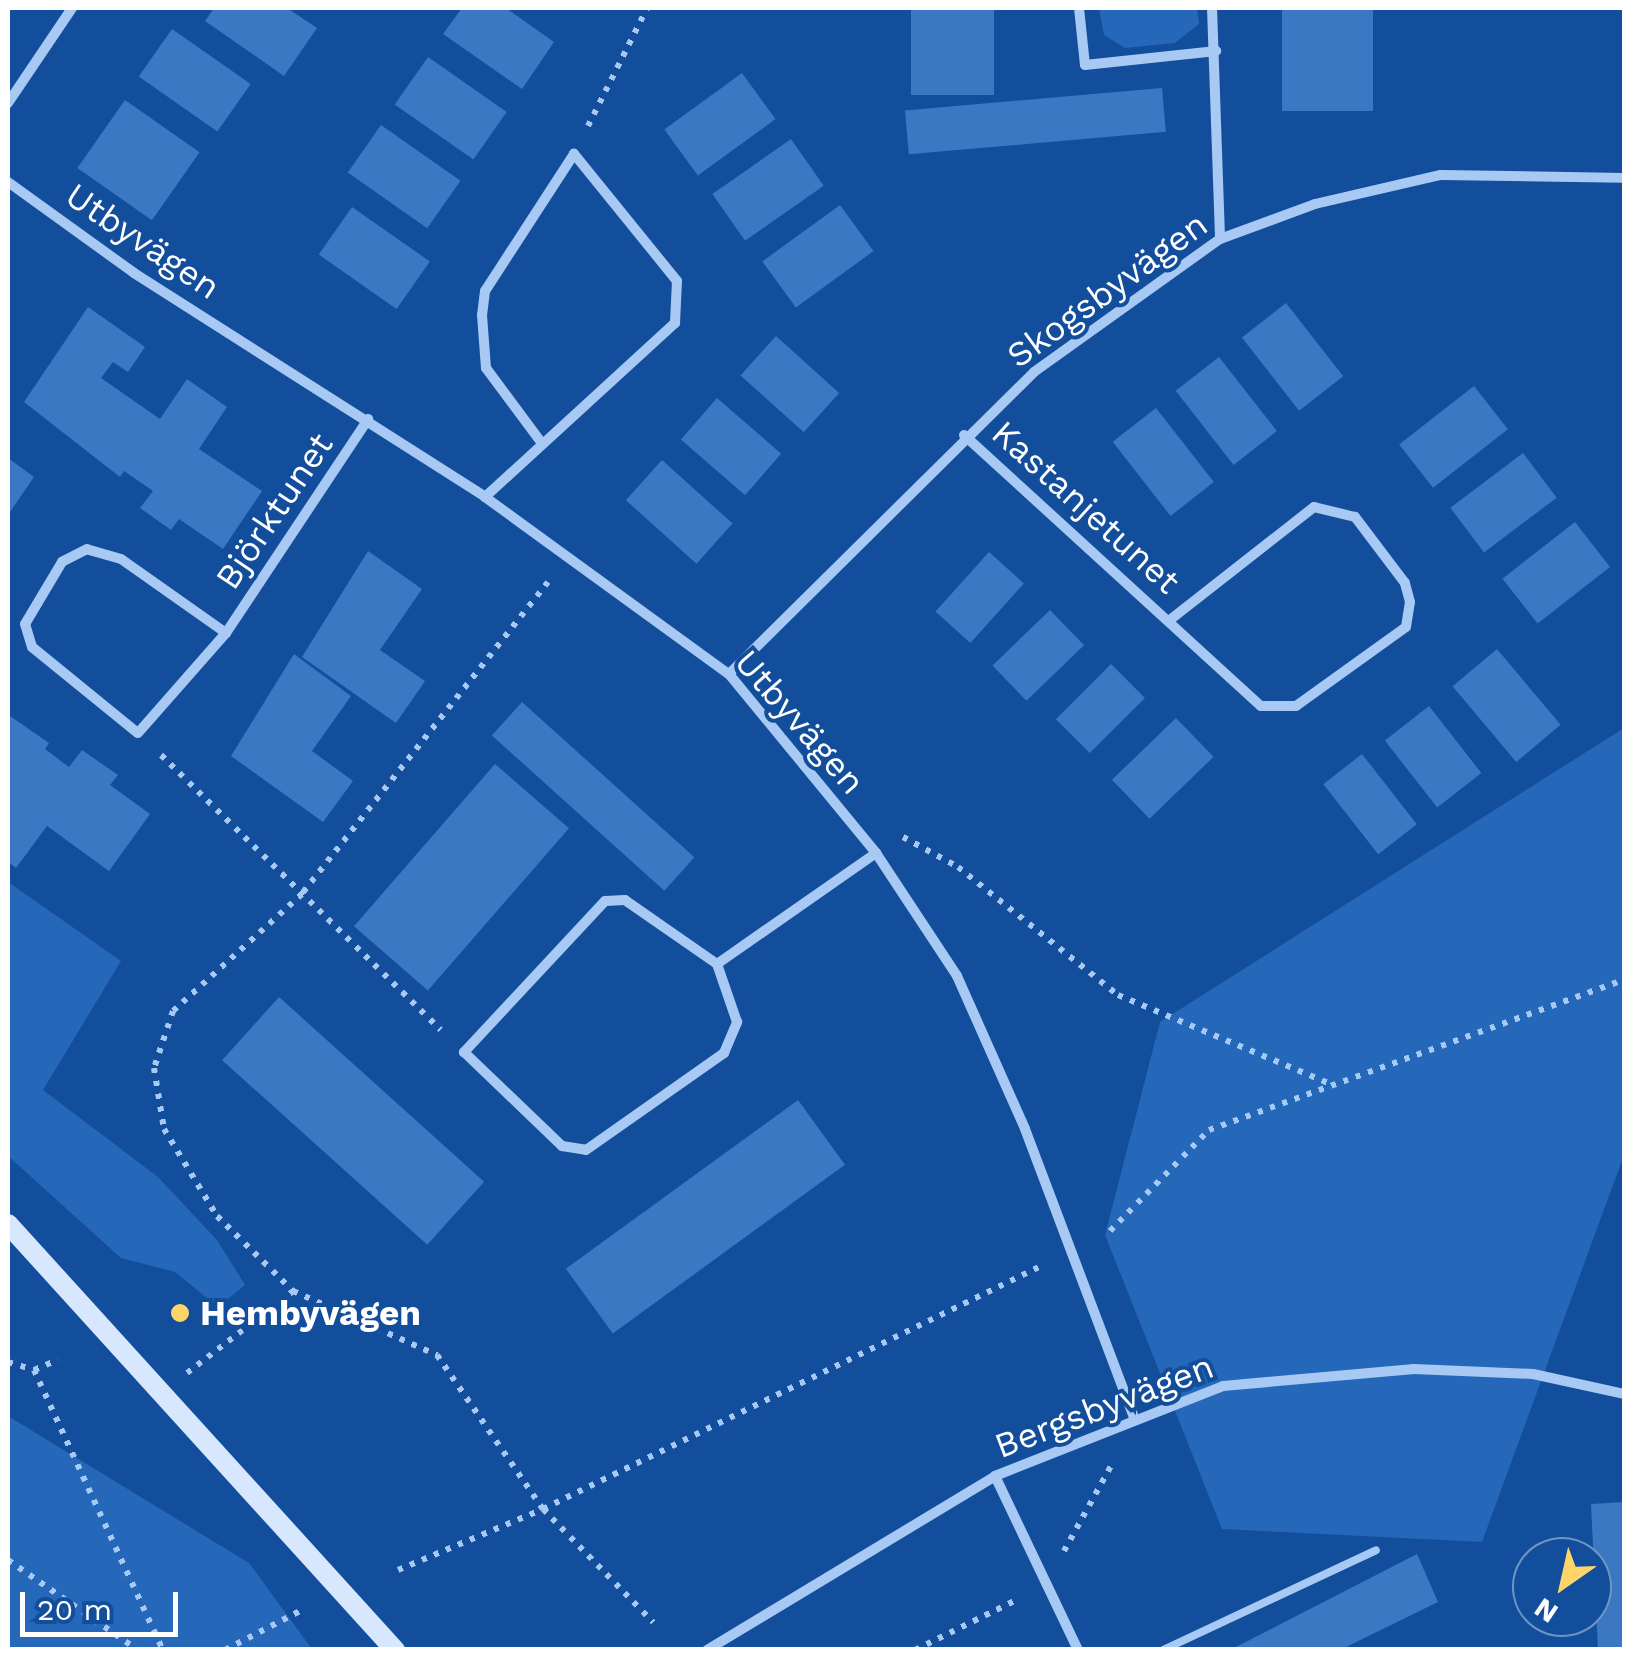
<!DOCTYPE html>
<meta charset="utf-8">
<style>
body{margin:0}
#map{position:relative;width:1632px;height:1657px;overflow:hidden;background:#124e9b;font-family:"Work Sans",sans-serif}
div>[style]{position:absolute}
.green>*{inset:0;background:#2567b9}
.building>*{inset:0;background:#3b77c2;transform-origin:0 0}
.path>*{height:6px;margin-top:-3px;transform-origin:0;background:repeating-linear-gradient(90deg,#a7c9f4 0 5px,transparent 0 13px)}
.service>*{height:8px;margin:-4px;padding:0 4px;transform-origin:4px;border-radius:4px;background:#a7c9f4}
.minor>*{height:10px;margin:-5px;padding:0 5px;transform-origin:5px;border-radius:5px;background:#a7c9f4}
.secondary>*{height:20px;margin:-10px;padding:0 10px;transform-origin:10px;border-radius:10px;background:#d7e7fd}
.dots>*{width:28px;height:28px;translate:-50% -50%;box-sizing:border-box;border:5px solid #124e9b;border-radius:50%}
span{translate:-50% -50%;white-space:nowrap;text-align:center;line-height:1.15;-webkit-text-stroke:8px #124e9b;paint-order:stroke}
.street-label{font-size:35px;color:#fff}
.poi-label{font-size:35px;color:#fff;font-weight:700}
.left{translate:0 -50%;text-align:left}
.frame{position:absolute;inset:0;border:10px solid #fff;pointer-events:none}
.north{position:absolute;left:1512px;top:1537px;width:100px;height:100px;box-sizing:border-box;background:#124e9b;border:2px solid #7195c3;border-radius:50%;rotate:214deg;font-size:28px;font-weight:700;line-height:40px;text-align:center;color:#fff}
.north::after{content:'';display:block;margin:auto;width:35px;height:45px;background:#ffd469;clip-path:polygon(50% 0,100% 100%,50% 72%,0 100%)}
.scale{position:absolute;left:20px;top:1592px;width:158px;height:45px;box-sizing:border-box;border:5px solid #fff;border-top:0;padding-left:12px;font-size:30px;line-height:35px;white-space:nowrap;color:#fff;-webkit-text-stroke:8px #124e9b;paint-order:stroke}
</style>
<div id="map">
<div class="green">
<div style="clip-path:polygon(1099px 8px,1197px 8px,1199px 24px,1175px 43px,1125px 48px,1104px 35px)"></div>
<div style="clip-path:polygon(1624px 728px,1624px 1155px,1482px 1542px,1222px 1529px,1105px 1235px,1160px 1022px)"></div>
<div style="clip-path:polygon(8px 882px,121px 961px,43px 1090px,158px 1177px,217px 1240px,245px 1285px,218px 1307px,175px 1272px,121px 1258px,8px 1156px)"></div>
<div style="clip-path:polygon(8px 1416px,249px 1563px,312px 1649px,8px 1649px)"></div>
</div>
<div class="building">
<div style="clip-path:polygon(214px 8px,287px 8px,317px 28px,284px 76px,205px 21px)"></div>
<div style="clip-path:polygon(462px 8px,506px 8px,554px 42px,522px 89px,443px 34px)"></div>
<div style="left:911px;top:8px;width:83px;height:87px"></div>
<div style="left:1282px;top:8px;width:91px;height:103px"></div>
<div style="left:172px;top:29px;width:96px;height:58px;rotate:35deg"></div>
<div style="left:428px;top:57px;width:96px;height:58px;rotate:35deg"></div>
<div style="left:742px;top:73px;width:57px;height:96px;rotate:54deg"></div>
<div style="left:1162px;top:88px;width:44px;height:258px;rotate:85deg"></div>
<div style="left:125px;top:100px;width:91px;height:83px;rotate:35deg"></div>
<div style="left:381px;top:125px;width:97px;height:58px;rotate:35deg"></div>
<div style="left:791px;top:139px;width:57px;height:96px;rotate:55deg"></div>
<div style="left:840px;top:205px;width:57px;height:96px;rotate:54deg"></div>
<div style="left:352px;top:207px;width:95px;height:58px;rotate:35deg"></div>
<div style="left:1286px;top:303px;width:93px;height:56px;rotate:52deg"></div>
<div style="clip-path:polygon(88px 307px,145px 347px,128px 372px,113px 362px,101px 378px,160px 419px,187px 379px,227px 407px,199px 449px,262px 491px,223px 549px,179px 519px,171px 530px,140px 508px,153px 491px,124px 471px,120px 477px,24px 402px)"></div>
<div style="left:776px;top:336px;width:85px;height:53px;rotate:42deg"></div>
<div style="left:1219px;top:357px;width:94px;height:55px;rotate:52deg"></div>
<div style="left:1474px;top:386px;width:55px;height:95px;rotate:52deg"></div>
<div style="left:717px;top:398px;width:85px;height:55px;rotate:41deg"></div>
<div style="left:1156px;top:408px;width:94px;height:55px;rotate:52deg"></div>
<div style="left:1523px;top:453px;width:56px;height:91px;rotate:53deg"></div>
<div style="clip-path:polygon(8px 458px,34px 477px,8px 515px)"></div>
<div style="left:662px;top:460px;width:95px;height:54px;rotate:42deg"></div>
<div style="left:1575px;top:522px;width:57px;height:92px;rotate:52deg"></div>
<div style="clip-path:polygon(368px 551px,422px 589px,380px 650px,425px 681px,396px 723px,302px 657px)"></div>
<div style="left:989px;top:552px;width:47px;height:80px;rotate:42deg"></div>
<div style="left:1050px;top:610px;width:49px;height:80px;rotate:46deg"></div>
<div style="left:1497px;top:649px;width:99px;height:58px;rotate:50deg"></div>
<div style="clip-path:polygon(294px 654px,351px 696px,312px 751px,353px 781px,323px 822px,231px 756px)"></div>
<div style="left:1111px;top:664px;width:48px;height:78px;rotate:45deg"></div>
<div style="left:522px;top:702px;width:232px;height:45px;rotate:42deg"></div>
<div style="clip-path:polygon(8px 704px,10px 716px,49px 743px,45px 749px,69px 767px,82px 750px,118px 775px,110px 785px,150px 814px,109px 871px,47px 826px,16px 868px,8px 862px)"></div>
<div style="left:1429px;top:706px;width:85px;height:56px;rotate:52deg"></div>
<div style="left:1176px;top:718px;width:54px;height:89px;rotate:46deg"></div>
<div style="left:1362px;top:754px;width:89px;height:49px;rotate:52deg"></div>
<div style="left:495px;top:764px;width:98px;height:215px;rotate:41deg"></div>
<div style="left:279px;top:997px;width:276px;height:85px;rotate:42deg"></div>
<div style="left:798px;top:1100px;width:80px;height:287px;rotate:54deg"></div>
<div style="clip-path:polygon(1624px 1502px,1624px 1650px,1598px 1650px,1591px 1504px)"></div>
<div style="clip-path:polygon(1417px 1554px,1438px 1602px,1340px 1650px,1230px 1650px)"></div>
</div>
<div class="path">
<div style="left:588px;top:126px;width:132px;rotate:-63.4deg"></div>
<div style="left:548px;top:582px;width:397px;rotate:128.3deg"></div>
<div style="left:302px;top:894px;width:174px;rotate:137.8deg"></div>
<div style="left:173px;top:1011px;width:60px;rotate:108.4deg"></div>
<div style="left:154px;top:1068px;width:62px;rotate:80.7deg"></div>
<div style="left:164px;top:1129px;width:102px;rotate:58.7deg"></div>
<div style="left:217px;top:1216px;width:107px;rotate:44.6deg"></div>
<div style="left:293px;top:1291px;width:158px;rotate:24deg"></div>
<div style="left:437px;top:1355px;width:187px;rotate:55.5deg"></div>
<div style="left:543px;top:1509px;width:158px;rotate:45.8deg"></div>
<div style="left:161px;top:755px;width:392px;rotate:44.5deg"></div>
<div style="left:903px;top:837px;width:63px;rotate:28.6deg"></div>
<div style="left:958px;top:867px;width:205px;rotate:38.7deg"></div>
<div style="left:1118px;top:995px;width:231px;rotate:22.7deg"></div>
<div style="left:1110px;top:1231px;width:141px;rotate:-45.6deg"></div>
<div style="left:1209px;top:1130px;width:441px;rotate:-19.9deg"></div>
<div style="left:8px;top:1362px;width:27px;rotate:17deg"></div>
<div style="left:34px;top:1370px;width:26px;rotate:-23deg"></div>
<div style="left:34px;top:1370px;width:308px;rotate:65.3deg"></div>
<div style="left:187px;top:1373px;width:134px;rotate:-37.7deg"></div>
<div style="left:1064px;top:1551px;width:97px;rotate:-61.1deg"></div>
<div style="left:8px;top:1560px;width:158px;rotate:34.7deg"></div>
<div style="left:398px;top:1570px;width:157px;rotate:-22.8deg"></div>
<div style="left:543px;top:1509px;width:552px;rotate:-26.01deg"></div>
<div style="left:225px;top:1650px;width:85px;rotate:-27.5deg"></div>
<div style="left:915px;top:1650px;width:117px;rotate:-26.3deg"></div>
</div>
<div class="service">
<div style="left:1163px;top:1650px;width:235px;rotate:-25.1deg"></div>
</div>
<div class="minor">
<div style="left:1079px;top:8px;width:57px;rotate:84deg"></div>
<div style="left:1085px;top:65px;width:132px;rotate:-6.1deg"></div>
<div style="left:1212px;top:8px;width:231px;rotate:88deg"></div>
<div style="left:8px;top:103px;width:115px;rotate:-56deg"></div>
<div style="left:8px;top:182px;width:155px;rotate:35.8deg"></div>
<div style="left:134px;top:273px;width:416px;rotate:32.5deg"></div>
<div style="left:485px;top:497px;width:301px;rotate:36deg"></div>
<div style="left:729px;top:674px;width:232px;rotate:50.6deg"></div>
<div style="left:876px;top:853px;width:147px;rotate:56.6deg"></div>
<div style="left:957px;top:976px;width:167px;rotate:66deg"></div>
<div style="left:1025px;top:1129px;width:311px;rotate:69.3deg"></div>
<div style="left:964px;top:435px;width:402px;rotate:42.4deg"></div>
<div style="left:1261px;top:706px;width:35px"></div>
<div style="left:1296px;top:706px;width:135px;rotate:-35.7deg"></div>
<div style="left:1406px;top:627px;width:25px;rotate:-81deg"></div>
<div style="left:1410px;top:602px;width:20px;rotate:-105deg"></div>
<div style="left:1405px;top:583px;width:83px;rotate:-127.1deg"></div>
<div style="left:1355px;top:517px;width:42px;rotate:-166.3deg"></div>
<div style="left:1314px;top:507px;width:183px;rotate:141.9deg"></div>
<div style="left:485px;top:497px;width:258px;rotate:-42.5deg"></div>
<div style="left:675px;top:323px;width:42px;rotate:-87.3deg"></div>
<div style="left:677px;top:281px;width:164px;rotate:-129deg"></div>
<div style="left:574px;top:154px;width:163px;rotate:123deg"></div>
<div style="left:485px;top:291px;width:24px;rotate:97deg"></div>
<div style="left:482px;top:315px;width:53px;rotate:85.7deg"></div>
<div style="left:486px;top:368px;width:92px;rotate:53.4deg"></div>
<div style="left:226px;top:633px;width:128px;rotate:-144.8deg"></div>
<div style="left:121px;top:559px;width:35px;rotate:-164deg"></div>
<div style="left:87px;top:549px;width:28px;rotate:153deg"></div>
<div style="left:62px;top:562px;width:72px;rotate:120.8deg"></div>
<div style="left:25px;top:624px;width:24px;rotate:73deg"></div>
<div style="left:32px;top:647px;width:136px;rotate:39.1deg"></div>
<div style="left:138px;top:733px;width:133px;rotate:-48.7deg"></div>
<div style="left:226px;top:633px;width:257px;rotate:-56.4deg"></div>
<div style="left:729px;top:674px;width:429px;rotate:-44.7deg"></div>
<div style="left:1034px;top:372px;width:229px;rotate:-35.6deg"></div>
<div style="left:1220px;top:239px;width:101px;rotate:-20.2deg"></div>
<div style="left:1315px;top:204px;width:129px;rotate:-13deg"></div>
<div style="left:1441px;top:175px;width:183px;rotate:0.9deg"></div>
<div style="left:717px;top:964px;width:112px;rotate:-145.2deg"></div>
<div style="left:625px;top:900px;width:20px;rotate:177deg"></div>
<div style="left:605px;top:901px;width:207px;rotate:133deg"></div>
<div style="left:464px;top:1052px;width:136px;rotate:43.8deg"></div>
<div style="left:562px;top:1146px;width:24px;rotate:9deg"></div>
<div style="left:586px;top:1150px;width:169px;rotate:-35.1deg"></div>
<div style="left:724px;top:1053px;width:34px;rotate:-67deg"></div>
<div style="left:737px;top:1022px;width:61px;rotate:-109deg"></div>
<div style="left:717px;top:964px;width:194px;rotate:-34.9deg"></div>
<div style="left:995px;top:1476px;width:193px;rotate:64.5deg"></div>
<div style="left:707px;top:1650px;width:336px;rotate:-31.1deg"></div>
<div style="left:995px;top:1476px;width:245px;rotate:-21.5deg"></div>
<div style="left:1223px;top:1386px;width:192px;rotate:-5.1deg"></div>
<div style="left:1414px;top:1369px;width:119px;rotate:2.4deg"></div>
<div style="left:1533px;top:1374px;width:93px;rotate:12.4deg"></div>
</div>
<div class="secondary">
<div style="left:8px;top:1224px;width:576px;rotate:47.75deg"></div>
</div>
<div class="dots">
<div style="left:180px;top:1313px;background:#ffd469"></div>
</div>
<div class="street-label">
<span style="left:143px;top:241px;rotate:34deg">Utbyvägen</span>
<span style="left:1107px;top:290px;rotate:-36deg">Skogsbyvägen</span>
<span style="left:1086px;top:507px;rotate:42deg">Kastanjetunet</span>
<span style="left:274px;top:511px;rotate:-56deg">Björktunet</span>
<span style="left:800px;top:722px;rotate:49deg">Utbyvägen</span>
<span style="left:1104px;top:1406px;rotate:-21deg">Bergsbyvägen</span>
</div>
<div class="poi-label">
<span class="left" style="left:200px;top:1313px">Hembyvägen</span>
</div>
<div class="frame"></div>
<div class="north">N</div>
<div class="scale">20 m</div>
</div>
